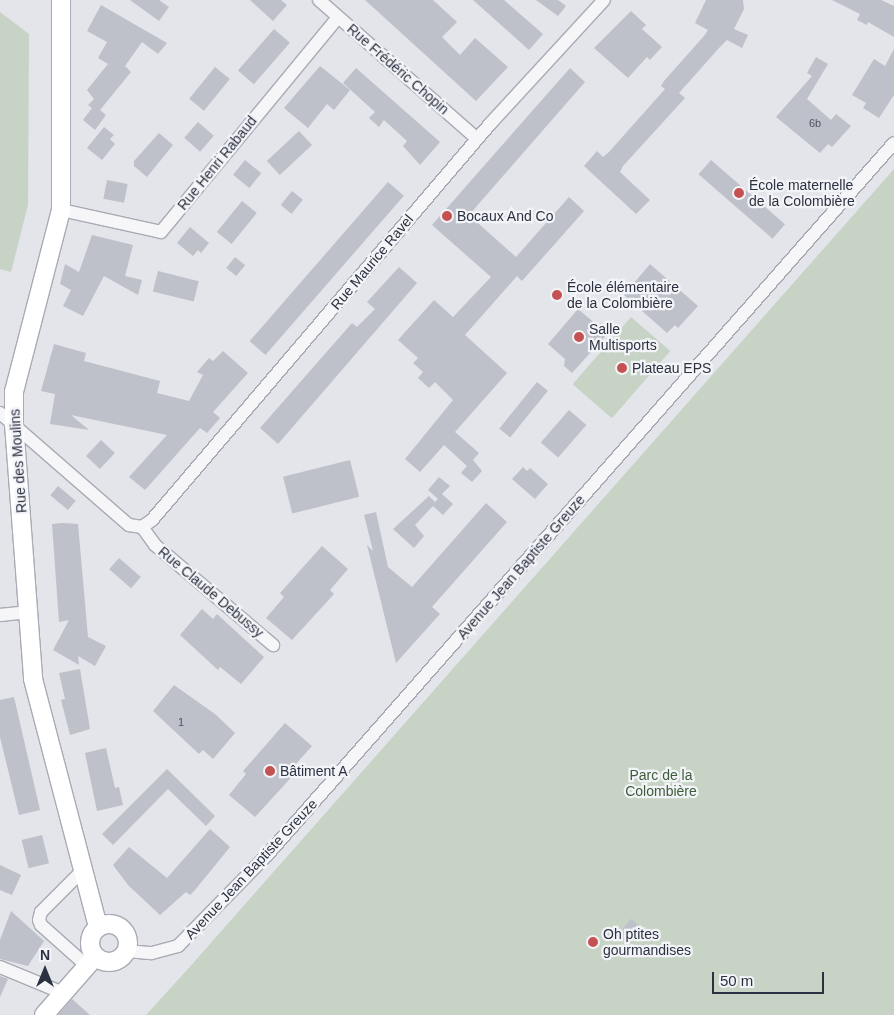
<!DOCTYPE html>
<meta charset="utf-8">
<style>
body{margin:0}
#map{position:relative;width:894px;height:1015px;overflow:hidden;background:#e3e5ea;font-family:Helvetica,sans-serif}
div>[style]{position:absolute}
.green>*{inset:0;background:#c6d3c5;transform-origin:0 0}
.building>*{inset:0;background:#bec0ca;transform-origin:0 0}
.roads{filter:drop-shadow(1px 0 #a8abb4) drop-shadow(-1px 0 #a8abb4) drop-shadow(0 1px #a8abb4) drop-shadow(0 -1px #a8abb4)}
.street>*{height:12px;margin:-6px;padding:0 6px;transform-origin:6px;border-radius:6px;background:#f6f6f9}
.secondary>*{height:18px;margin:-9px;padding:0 9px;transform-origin:9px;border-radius:9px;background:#fff}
.secondary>.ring{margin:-9px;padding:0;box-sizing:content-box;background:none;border:18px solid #fff;border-radius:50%}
.dots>*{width:14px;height:14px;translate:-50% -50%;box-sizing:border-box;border:2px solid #f3f4f8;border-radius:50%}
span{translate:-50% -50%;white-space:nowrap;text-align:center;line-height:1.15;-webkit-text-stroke:4.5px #f3f4f8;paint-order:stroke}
.number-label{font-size:11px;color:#505563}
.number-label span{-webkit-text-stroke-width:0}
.street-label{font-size:14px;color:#2c3141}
.poi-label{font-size:14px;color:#2c3141}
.left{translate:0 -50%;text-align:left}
.park-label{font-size:14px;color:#3c5c3a}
.north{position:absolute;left:20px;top:945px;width:50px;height:50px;-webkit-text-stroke:4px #f3f4f8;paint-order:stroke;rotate:0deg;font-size:14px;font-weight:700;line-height:20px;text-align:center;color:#2c3141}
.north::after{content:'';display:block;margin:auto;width:18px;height:22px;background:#2c3141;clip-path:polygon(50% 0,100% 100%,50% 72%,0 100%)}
.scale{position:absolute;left:712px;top:972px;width:112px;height:22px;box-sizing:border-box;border:2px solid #2c3141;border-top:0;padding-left:6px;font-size:15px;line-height:18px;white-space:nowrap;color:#2c3141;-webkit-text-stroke:4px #f3f4f8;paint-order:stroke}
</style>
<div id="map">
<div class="green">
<div style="clip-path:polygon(0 12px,29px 34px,28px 205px,11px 272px,0 269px)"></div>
<div style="clip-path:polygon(894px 169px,894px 1015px,146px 1015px,187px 970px)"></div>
<div style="left:631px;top:317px;width:52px;height:89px;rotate:41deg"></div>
</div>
<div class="building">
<div style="clip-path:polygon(130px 0,159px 0,169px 7px,159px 21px)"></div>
<div style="clip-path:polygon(250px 0,281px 0,287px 5px,273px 21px)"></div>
<div style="clip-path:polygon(365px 0,433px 0,457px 22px,442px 37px,460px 55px,475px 38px,508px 67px,476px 101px)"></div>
<div style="clip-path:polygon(473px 0,504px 0,543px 34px,529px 50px)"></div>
<div style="clip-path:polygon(536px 0,558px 0,566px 6px,558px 16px)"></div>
<div style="clip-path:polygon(706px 0,743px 0,744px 9px,734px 29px,748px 35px,742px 48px,727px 40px,719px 48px,679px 93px,685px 98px,623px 166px,620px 172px,650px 200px,636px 214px,584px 166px,597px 151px,603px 157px,609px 152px,665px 89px,661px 86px,664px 81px,704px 36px,708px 30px,695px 23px)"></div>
<div style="clip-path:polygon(832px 0,881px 0,894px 6px,894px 37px,868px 22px,867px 25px,857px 20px,860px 14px)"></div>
<div style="clip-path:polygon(101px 5px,167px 43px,158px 54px,142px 42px,125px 66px,131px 72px,100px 110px,106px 115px,95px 130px,83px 120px,92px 108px,88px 105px,94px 99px,87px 90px,108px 64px,98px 58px,107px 42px,87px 31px)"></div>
<div style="clip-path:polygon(631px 11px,646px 25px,642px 29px,662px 47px,650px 60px,647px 57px,628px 78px,594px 48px)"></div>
<div style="left:274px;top:29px;width:21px;height:55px;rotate:41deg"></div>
<div style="clip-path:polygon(894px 49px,894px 95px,879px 118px,863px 108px,866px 103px,852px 95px,874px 59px,885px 66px)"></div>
<div style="clip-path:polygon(816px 57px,828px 64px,807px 99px,831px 120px,836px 114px,851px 126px,832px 147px,828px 144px,820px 153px,776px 117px,812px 76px,807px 73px)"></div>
<div style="clip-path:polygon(320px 66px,350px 90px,334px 110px,327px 104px,308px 128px,284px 108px)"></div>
<div style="left:215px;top:67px;width:19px;height:41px;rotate:39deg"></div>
<div style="clip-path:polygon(356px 68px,440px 142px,420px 165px,403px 146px,407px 141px,384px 120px,379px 127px,369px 118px,375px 112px,343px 83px)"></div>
<div style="clip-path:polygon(570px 68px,585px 82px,469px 215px,516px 257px,569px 197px,584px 211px,522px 281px,517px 276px,465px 335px,507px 373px,455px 432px,479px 453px,473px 460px,482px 471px,472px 482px,461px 473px,467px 466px,444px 445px,420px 472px,405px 459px,453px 400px,435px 382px,429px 388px,418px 378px,423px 372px,413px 363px,418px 358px,398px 340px,434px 300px,453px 317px,491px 277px,432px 225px)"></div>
<div style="left:198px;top:122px;width:21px;height:21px;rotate:41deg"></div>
<div style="clip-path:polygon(104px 127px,114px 135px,110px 139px,115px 144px,102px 160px,87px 148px)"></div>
<div style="left:299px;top:131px;width:19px;height:44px;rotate:47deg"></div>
<div style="clip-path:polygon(159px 133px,173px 145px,147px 177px,134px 166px,134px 161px)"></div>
<div style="left:245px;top:160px;width:21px;height:19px;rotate:39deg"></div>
<div style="left:711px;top:160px;width:98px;height:19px;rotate:41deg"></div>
<div style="left:107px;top:180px;width:21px;height:19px;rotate:11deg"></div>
<div style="left:388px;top:182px;width:21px;height:211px;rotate:41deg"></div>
<div style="left:292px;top:191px;width:14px;height:18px;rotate:39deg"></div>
<div style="left:242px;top:201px;width:19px;height:40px;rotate:39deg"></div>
<div style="clip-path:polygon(190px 227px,209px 243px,201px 253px,198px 250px,193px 256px,177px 243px)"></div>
<div style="clip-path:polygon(92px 235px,133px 245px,125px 276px,142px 280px,138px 295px,104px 276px,83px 316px,63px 306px,71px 290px,60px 284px,65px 264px,79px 272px)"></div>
<div style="left:235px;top:257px;width:13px;height:14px;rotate:39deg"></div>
<div style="clip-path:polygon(650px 264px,698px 306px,678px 328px,675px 325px,667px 333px,624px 295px)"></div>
<div style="clip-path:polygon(399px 267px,417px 283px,278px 444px,260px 428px,352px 323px,357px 327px,375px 309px,367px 302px)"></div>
<div style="left:158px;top:271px;width:42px;height:21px;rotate:14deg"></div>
<div style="clip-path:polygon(578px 309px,598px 326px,601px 323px,610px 331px,572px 373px,564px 366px,565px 359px,548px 344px)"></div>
<div style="clip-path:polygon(54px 344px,86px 353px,84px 361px,160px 381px,157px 393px,189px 401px,203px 375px,197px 372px,209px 358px,213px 361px,223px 351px,248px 373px,213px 412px,220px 418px,207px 433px,200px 428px,145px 490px,129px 477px,167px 435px,71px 415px,89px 430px,50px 424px,55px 394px,41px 391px)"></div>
<div style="left:537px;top:382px;width:14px;height:60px;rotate:39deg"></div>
<div style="left:569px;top:410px;width:23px;height:43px;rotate:41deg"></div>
<div style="left:101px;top:440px;width:19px;height:22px;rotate:43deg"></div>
<div style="left:350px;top:460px;width:38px;height:69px;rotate:76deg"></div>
<div style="clip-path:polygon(523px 467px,527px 471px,530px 468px,548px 484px,535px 499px,512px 479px)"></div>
<div style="clip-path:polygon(439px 477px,450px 486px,442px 494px,453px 504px,443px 515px,433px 506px,415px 525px,424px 536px,414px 548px,393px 529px,429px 496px,435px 502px,438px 499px,428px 490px)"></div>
<div style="left:58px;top:486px;width:23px;height:12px;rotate:40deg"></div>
<div style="clip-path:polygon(486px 503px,507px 522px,432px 607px,440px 614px,396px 663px,367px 545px,373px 551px,364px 515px,376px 512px,388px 567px,412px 587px)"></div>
<div style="clip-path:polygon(62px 523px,78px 524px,88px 637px,106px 646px,95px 666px,78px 656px,79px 665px,53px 650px,69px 620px,59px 622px,52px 524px)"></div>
<div style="clip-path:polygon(322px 546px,348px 569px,330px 590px,334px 594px,292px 640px,266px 618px,284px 597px,280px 593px)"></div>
<div style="left:119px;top:558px;width:29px;height:15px;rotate:41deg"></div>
<div style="clip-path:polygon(202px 609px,213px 619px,217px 614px,264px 657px,241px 684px,220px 667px,218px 670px,180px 635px)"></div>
<div style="clip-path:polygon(80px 669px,90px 729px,70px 735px,61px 700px,65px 699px,59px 673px)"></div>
<div style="clip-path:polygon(174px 685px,215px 714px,235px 733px,213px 759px,203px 750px,199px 754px,153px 711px)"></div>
<div style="clip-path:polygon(14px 697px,40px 810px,19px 815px,0 737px,0 700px)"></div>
<div style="clip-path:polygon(285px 723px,312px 746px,294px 766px,298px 770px,255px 817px,229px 795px,246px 774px,243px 771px)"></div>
<div style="clip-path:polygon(106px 748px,115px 788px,119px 787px,123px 805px,97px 811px,85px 753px)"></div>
<div style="clip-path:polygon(167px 769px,215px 816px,206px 826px,168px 789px,113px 845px,102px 834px)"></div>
<div style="clip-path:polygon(210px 829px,230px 847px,195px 890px,190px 895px,186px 892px,160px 915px,128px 885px,113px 865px,129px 847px,167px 878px)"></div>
<div style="left:42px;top:835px;width:29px;height:21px;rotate:76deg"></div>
<div style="clip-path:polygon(0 865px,21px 875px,12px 895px,0 890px)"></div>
<div style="clip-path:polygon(11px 911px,44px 941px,28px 966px,0 959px,0 940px)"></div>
<div style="left:631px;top:919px;width:13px;height:13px;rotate:39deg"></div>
<div style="clip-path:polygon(0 976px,8px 979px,0 997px)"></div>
<div style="clip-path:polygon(72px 999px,90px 1015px,58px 1015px)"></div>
</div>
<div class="roads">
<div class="street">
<div style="left:319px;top:0;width:210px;rotate:41.3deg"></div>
<div style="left:61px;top:210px;width:102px;rotate:12.4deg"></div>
<div style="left:161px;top:232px;width:278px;rotate:-50.5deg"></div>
<div style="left:0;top:413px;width:171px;rotate:41deg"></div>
<div style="left:129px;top:525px;width:13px;rotate:9deg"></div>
<div style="left:142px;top:527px;width:22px;rotate:54deg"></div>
<div style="left:155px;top:545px;width:155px;rotate:40.3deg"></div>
<div style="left:142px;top:527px;width:12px;rotate:-35deg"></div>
<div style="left:152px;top:520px;width:521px;rotate:-49.52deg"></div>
<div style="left:490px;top:124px;width:168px;rotate:-47.4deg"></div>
<div style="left:0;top:615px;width:28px;rotate:-6deg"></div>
<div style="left:84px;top:869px;width:61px;rotate:135deg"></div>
<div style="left:41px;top:912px;width:8px;rotate:104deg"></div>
<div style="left:39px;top:920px;width:5px;rotate:68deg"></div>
<div style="left:41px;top:925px;width:62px;rotate:41.7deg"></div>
<div style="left:127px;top:951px;width:25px;rotate:5deg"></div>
<div style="left:152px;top:953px;width:27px;rotate:-15deg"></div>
<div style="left:178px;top:946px;width:129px;rotate:-45.6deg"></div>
<div style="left:268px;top:854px;width:947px;rotate:-48.64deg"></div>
<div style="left:0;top:967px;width:68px;rotate:22.4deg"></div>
</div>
<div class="secondary">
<div style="left:61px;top:0;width:210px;rotate:90deg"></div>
<div style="left:61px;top:210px;width:188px;rotate:104.5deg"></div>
<div style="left:14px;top:392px;width:32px;rotate:90deg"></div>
<div style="left:14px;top:424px;width:256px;rotate:85.7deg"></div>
<div style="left:33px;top:679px;width:256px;rotate:75.3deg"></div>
<div class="ring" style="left:90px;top:924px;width:20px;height:20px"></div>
<div style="left:44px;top:1015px;width:77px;rotate:-48.7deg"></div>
</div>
</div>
<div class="dots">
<div style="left:739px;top:193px;background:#c55252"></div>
<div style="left:447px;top:216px;background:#c55252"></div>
<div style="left:557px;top:295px;background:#c55252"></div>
<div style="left:579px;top:337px;background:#c55252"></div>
<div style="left:622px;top:368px;background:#c55252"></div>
<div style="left:270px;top:771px;background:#c55252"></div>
<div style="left:593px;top:942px;background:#c55252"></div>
</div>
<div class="number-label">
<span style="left:815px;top:123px">6b</span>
<span style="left:181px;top:722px">1</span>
</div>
<div class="street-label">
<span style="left:398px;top:69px;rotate:41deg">Rue Frédéric Chopin</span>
<span style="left:217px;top:163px;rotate:-51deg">Rue Henri Rabaud</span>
<span style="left:372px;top:262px;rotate:-50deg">Rue Maurice Ravel</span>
<span style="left:18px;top:461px;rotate:-94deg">Rue des Moulins</span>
<span style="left:521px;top:567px;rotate:-49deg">Avenue Jean Baptiste Greuze</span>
<span style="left:211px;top:592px;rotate:40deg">Rue Claude Debussy</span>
<span style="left:251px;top:869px;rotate:-47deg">Avenue Jean Baptiste Greuze</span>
</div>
<div class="poi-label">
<span class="left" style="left:749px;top:193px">École maternelle<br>de la Colombière</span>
<span class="left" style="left:457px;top:216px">Bocaux And Co</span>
<span class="left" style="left:567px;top:295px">École élémentaire<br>de la Colombière</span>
<span class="left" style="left:589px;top:337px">Salle<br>Multisports</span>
<span class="left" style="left:632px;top:368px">Plateau EPS</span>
<span class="left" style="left:280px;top:771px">Bâtiment A</span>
<span class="left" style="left:603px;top:942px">Oh ptites<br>gourmandises</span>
</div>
<div class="park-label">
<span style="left:661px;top:783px">Parc de la<br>Colombière</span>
</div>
<div class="north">N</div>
<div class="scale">50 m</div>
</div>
